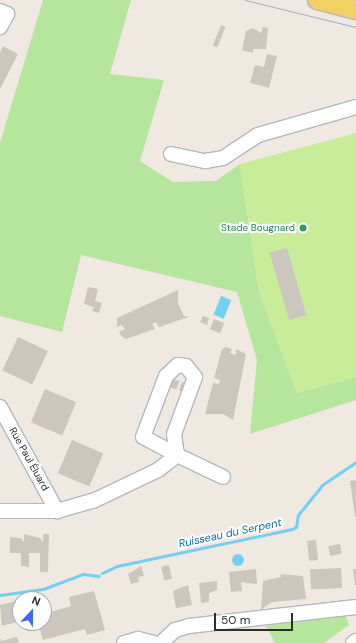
<!DOCTYPE html>
<meta charset="utf-8">
<style>
body{margin:0}
#map{position:relative;width:356px;height:643px;overflow:hidden;background:#efe9e1;font-family:"DM Sans",sans-serif}
div>[style]{position:absolute}
.green>*{inset:0;background:#b6e59e}
.pitch>*{inset:0;background:#c9ec9a}
.water>*{inset:0;background:#75cff0;transform-origin:0 0}
.round{border-radius:50%}
.stream>*{height:3px;margin:-1.5px;padding:0 1.5px;transform-origin:1.5px;border-radius:1.5px;background:#75cff0}
.building>*{inset:0;background:#cbc7bf;transform-origin:0 0}
.roads{filter:drop-shadow(1px 0 #b4b7c1) drop-shadow(-1px 0 #b4b7c1) drop-shadow(0 1px #b4b7c1) drop-shadow(0 -1px #b4b7c1)}
.minor>*{height:14px;margin:-7px;padding:0 7px;transform-origin:7px;border-radius:7px;background:#fff}
.major>*{height:18px;margin:-9px;padding:0 9px;transform-origin:9px;border-radius:9px;background:#f2d163}
.tram>*{height:1px;margin:-0.5px;padding:0 0.5px;transform-origin:0.5px;border-radius:0.5px;background:#a3a6b8}
.dots>*{width:11px;height:11px;translate:-50% -50%;box-sizing:border-box;border:2px solid #fff;border-radius:50%}
span{translate:-50% -50%;white-space:nowrap;text-align:center;line-height:1.15;-webkit-text-stroke:4px #fff;paint-order:stroke}
.leisure-label{font-size:10px;color:#27864d}
.right{translate:-100% -50%;text-align:right}
.street-label{font-size:10px;color:#2e2e2e}
.water-label{font-size:11px;color:#0d6fa3;font-style:italic}
.north{position:absolute;left:12px;top:591px;width:40px;height:40px;box-sizing:border-box;background:#fff;border:1px solid #ababab;border-radius:50%;rotate:22deg;font-size:11px;font-weight:700;line-height:16px;text-align:center;color:#2e2e2e}
.north::after{content:'';display:block;margin:auto;width:14px;height:18px;background:#4264fb;clip-path:polygon(50% 0,100% 100%,50% 72%,0 100%)}
.scale{position:absolute;left:214px;top:613px;width:79px;height:18px;box-sizing:border-box;border:2px solid #2e2e2e;border-top:0;padding-left:5px;font-size:12px;line-height:14px;white-space:nowrap;color:#2e2e2e;-webkit-text-stroke:3px #fff;paint-order:stroke}
</style>
<div id="map">
<div class="green">
<div style="clip-path:polygon(43px 0,131px 0,110px 74px,164px 80px,140px 161px,173px 182px,216px 181px,240px 164px,259px 292px,297px 393px,356px 377px,356px 400px,250px 434px,257px 360px,237px 292px,81px 255px,62px 332px,0 316px,0 143px)"></div>
<div style="clip-path:polygon(345px 615px,349px 625px,324px 643px,275px 643px,266px 626px)"></div>
</div>
<div class="pitch">
<div style="clip-path:polygon(356px 133px,356px 377px,297px 393px,259px 292px,240px 164px)"></div>
</div>
<div class="water">
<div style="left:221px;top:296px;width:11px;height:20px;rotate:22deg"></div>
<div class="round" style="left:232px;top:554px;width:12px;height:12px"></div>
</div>
<div class="stream">
<div style="left:102px;top:573px;width:17px;rotate:-25deg"></div>
<div style="left:117px;top:566px;width:179px;rotate:-11.9deg"></div>
<div style="left:292px;top:529px;width:4px;rotate:-27deg"></div>
<div style="left:296px;top:527px;width:12px;rotate:-81deg"></div>
<div style="left:298px;top:515px;width:38px;rotate:-51deg"></div>
<div style="left:322px;top:485px;width:41px;rotate:-34.1deg"></div>
<div style="left:0;top:595px;width:43px;rotate:-7.9deg"></div>
<div style="left:43px;top:589px;width:43px;rotate:-20.6deg"></div>
<div style="left:83px;top:574px;width:16px;rotate:7deg"></div>
</div>
<div class="building">
<div style="left:221px;top:25px;width:5px;height:22px;rotate:22deg"></div>
<div style="clip-path:polygon(263px 27px,268px 28px,266px 49px,253px 49px,253px 53px,242px 50px,246px 31px,253px 28px,261px 33px)"></div>
<div style="clip-path:polygon(3px 46px,18px 54px,0 89px,0 53px)"></div>
<div style="clip-path:polygon(267px 54px,277px 56px,269px 88px,250px 83px,255px 65px,264px 67px)"></div>
<div style="left:287px;top:248px;width:70px;height:18px;rotate:74deg"></div>
<div style="clip-path:polygon(88px 287px,98px 289px,95px 301px,102px 303px,99px 313px,92px 311px,94px 307px,84px 304px)"></div>
<div style="clip-path:polygon(178px 290px,178px 303px,184px 316px,189px 317px,159px 327px,156px 322px,152px 324px,155px 329px,126px 339px,122px 337px,119px 331px,125px 330px,122px 325px,117px 327px,117px 318px)"></div>
<div style="clip-path:polygon(203px 316px,209px 318px,207px 325px,200px 322px)"></div>
<div style="left:214px;top:319px;width:11px;height:11px;rotate:22deg"></div>
<div style="left:18px;top:337px;width:33px;height:37px;rotate:25deg"></div>
<div style="clip-path:polygon(226px 347px,232px 349px,230px 353px,236px 355px,236px 349px,246px 354px,233px 420px,223px 414px,205px 414px,213px 383px,219px 384px,220px 380px,214px 378px,222px 349px)"></div>
<div style="left:171px;top:378px;width:9px;height:9px;rotate:21deg"></div>
<div style="left:182px;top:382px;width:9px;height:9px;rotate:21deg"></div>
<div style="left:45px;top:389px;width:34px;height:36px;rotate:23deg"></div>
<div style="left:72px;top:440px;width:34px;height:36px;rotate:23deg"></div>
<div style="clip-path:polygon(356px 480px,356px 517px,355px 517px,350px 481px)"></div>
<div style="clip-path:polygon(24px 534px,40px 538px,43px 543px,43px 534px,49px 534px,48px 572px,40px 572px,40px 553px,29px 553px,29px 567px,21px 566px,21px 553px,10px 553px,10px 537px,21px 538px,24px 542px)"></div>
<div style="left:316px;top:540px;width:20px;height:9px;rotate:84deg"></div>
<div style="left:340px;top:544px;width:10px;height:12px;rotate:79deg"></div>
<div style="left:169px;top:565px;width:14px;height:8px;rotate:78deg"></div>
<div style="clip-path:polygon(141px 566px,144px 576px,138px 577px,139px 582px,131px 584px,128px 574px)"></div>
<div style="left:341px;top:568px;width:20px;height:31px;rotate:87deg"></div>
<div style="clip-path:polygon(256px 569px,257px 584px,241px 582px,242px 591px,231px 592px,229px 572px)"></div>
<div style="clip-path:polygon(353px 569px,356px 569px,356px 585px,355px 585px)"></div>
<div style="clip-path:polygon(280px 574px,303px 576px,306px 599px,272px 602px,261px 610px,263px 581px,281px 577px)"></div>
<div style="clip-path:polygon(217px 581px,217px 590px,209px 593px,209px 602px,201px 603px,199px 583px)"></div>
<div style="clip-path:polygon(188px 585px,192px 605px,176px 608px,173px 591px)"></div>
<div style="clip-path:polygon(94px 591px,105px 630px,87px 635px,85px 629px,43px 640px,38px 623px,44px 623px,44px 614px,71px 606px,69px 597px)"></div>
<div style="clip-path:polygon(16px 601px,17px 622px,2px 626px,0 605px)"></div>
<div style="clip-path:polygon(1px 637px,1px 641px,17px 637px,19px 643px,0 643px)"></div>
</div>
<div class="roads">
<div class="minor">
<div style="left:0;top:11px;width:8px;rotate:23deg"></div>
<div style="left:7px;top:14px;width:15px;rotate:118deg"></div>
<div style="left:171px;top:154px;width:35px;rotate:12deg"></div>
<div style="left:205px;top:161px;width:18px;rotate:-9deg"></div>
<div style="left:223px;top:158px;width:42px;rotate:-33.3deg"></div>
<div style="left:258px;top:135px;width:102px;rotate:-15.9deg"></div>
<div style="left:178px;top:365px;width:8px;rotate:7deg"></div>
<div style="left:186px;top:366px;width:14px;rotate:51deg"></div>
<div style="left:195px;top:377px;width:61px;rotate:110.2deg"></div>
<div style="left:174px;top:434px;width:21px;rotate:82deg"></div>
<div style="left:177px;top:455px;width:38px;rotate:-152deg"></div>
<div style="left:143px;top:437px;width:65px;rotate:-69.3deg"></div>
<div style="left:166px;top:376px;width:16px;rotate:-43deg"></div>
<div style="left:0;top:407px;width:119px;rotate:61.3deg"></div>
<div style="left:0;top:511px;width:57px"></div>
<div style="left:57px;top:511px;width:37px;rotate:-16deg"></div>
<div style="left:93px;top:501px;width:72px;rotate:-25.5deg"></div>
<div style="left:158px;top:470px;width:24px;rotate:-38deg"></div>
<div style="left:177px;top:455px;width:51px;rotate:25.6deg"></div>
<div style="left:124px;top:643px;width:15px;rotate:-16deg"></div>
<div style="left:138px;top:639px;width:16px;rotate:14deg"></div>
<div style="left:161px;top:643px;width:19px;rotate:-43deg"></div>
<div style="left:175px;top:630px;width:15px;rotate:-16deg"></div>
<div style="left:189px;top:626px;width:168px;rotate:-6.5deg"></div>
<div style="left:353px;top:643px;width:4px;rotate:-34deg"></div>
</div>
<div class="major">
<div style="left:317px;top:0;width:40px;rotate:14.4deg"></div>
</div>
</div>
<div class="tram">
<div style="left:245px;top:0;width:114px;rotate:13.7deg"></div>
</div>
<div class="dots">
<div style="left:303px;top:228px;background:#2e9e5b"></div>
</div>
<div class="leisure-label">
<span class="right" style="left:295px;top:228px">Stade Bougnard</span>
</div>
<div class="street-label">
<span style="left:29px;top:459px;rotate:61deg">Rue Paul Éluard</span>
</div>
<div class="water-label">
<span style="left:230px;top:533px;rotate:-12deg">Ruisseau du Serpent</span>
</div>
<div class="north">N</div>
<div class="scale">50 m</div>
</div>
